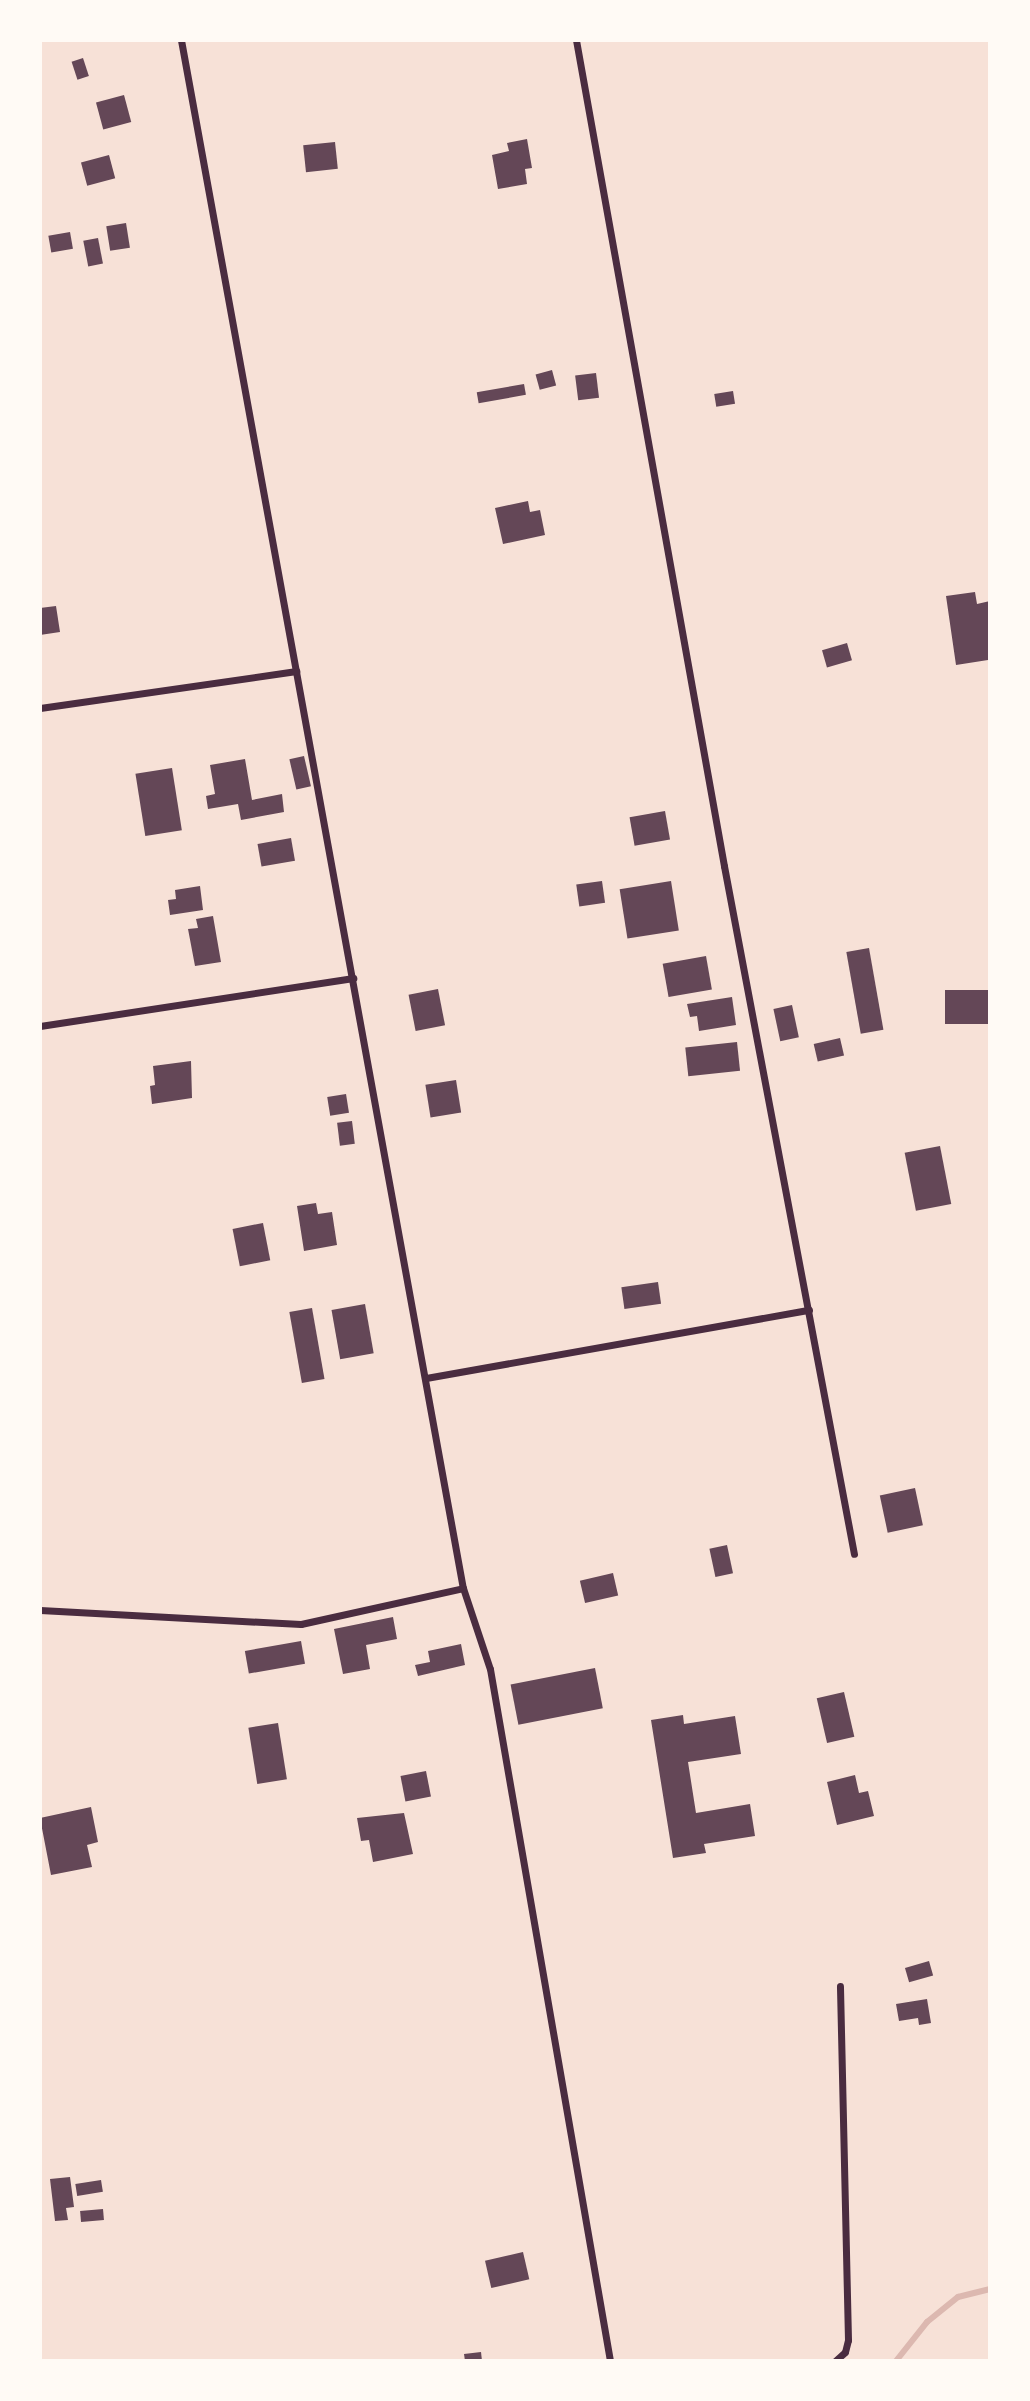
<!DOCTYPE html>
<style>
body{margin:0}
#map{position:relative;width:1030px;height:2401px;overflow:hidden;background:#f7e1d7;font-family:"Source Serif 4",serif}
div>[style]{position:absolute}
.stream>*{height:6px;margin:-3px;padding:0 3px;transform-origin:3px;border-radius:3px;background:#dcb8b0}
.building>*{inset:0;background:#644757;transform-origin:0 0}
.minor>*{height:7px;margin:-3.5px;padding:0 3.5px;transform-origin:3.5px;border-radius:3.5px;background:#4a2c40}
span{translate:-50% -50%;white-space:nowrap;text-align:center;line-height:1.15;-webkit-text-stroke:5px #fffaf5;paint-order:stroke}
.frame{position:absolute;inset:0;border:42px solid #fffaf5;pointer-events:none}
</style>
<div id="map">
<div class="stream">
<div style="left:896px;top:2361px;width:50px;rotate:-51.5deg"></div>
<div style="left:927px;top:2322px;width:40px;rotate:-39deg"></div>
<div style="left:958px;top:2297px;width:33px;rotate:-14deg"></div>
</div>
<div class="building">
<div style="left:83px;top:58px;width:19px;height:12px;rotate:72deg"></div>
<div style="left:124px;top:95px;width:28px;height:29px;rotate:75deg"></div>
<div style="clip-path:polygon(527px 139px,532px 168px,525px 169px,527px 184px,498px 189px,492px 155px,509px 151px,507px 143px)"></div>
<div style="left:335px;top:142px;width:27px;height:32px;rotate:84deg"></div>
<div style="left:109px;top:155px;width:24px;height:29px;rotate:75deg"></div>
<div style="left:126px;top:223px;width:25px;height:20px;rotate:81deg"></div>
<div style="left:70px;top:232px;width:17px;height:22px;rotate:80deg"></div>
<div style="left:98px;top:238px;width:26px;height:15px;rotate:79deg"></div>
<div style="left:552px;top:370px;width:16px;height:17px;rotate:75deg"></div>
<div style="left:596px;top:373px;width:25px;height:21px;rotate:83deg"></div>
<div style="left:524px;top:384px;width:11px;height:48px;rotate:80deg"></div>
<div style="left:733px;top:391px;width:13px;height:19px;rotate:81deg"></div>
<div style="clip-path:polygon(528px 501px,530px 512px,540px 510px,545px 535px,503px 544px,495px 508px)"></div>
<div style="clip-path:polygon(975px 592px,977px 604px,990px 601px,988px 660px,956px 665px,946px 596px)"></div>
<div style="clip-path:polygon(56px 606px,60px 632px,40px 635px,40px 608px)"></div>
<div style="left:847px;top:643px;width:18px;height:26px;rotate:74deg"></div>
<div style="left:304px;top:756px;width:31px;height:15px;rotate:77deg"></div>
<div style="clip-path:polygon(245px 759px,252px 800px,282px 794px,284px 812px,241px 820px,238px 804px,208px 809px,206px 796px,215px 794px,210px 765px)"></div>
<div style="left:172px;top:768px;width:63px;height:37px;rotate:81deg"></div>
<div style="left:665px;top:811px;width:29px;height:36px;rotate:80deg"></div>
<div style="left:291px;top:838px;width:23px;height:34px;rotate:80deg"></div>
<div style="left:602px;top:881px;width:22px;height:26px;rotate:82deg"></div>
<div style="left:671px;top:881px;width:50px;height:52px;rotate:81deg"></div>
<div style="clip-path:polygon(200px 886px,203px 910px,170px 915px,168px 900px,176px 899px,175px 890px)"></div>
<div style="clip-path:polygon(213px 916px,221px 962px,195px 966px,188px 929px,198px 928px,196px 919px)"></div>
<div style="left:869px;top:948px;width:83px;height:23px;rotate:80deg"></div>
<div style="left:706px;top:956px;width:34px;height:44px;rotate:80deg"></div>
<div style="left:438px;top:989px;width:37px;height:30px;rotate:79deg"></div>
<div style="left:990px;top:990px;width:34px;height:45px;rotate:90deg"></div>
<div style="clip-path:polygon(732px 997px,736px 1025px,699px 1031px,697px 1016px,690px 1017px,687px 1004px)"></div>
<div style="left:792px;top:1005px;width:33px;height:19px;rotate:78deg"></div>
<div style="left:840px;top:1038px;width:18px;height:27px;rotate:77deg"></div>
<div style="left:737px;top:1042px;width:29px;height:52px;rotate:84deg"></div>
<div style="clip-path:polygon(191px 1061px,192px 1098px,152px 1104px,150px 1086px,155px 1085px,153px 1066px)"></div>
<div style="left:456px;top:1080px;width:33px;height:31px;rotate:81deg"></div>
<div style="left:346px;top:1094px;width:19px;height:19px;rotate:81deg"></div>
<div style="left:352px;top:1121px;width:23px;height:15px;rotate:83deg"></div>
<div style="left:940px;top:1146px;width:59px;height:36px;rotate:79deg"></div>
<div style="clip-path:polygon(316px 1203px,318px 1214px,332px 1212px,337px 1245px,304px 1251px,297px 1206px)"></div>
<div style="left:263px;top:1223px;width:38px;height:31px;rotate:79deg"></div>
<div style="left:658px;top:1282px;width:22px;height:37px;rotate:82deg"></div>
<div style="left:365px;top:1304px;width:50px;height:34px;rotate:80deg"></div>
<div style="left:312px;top:1308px;width:72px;height:23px;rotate:80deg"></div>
<div style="left:915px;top:1488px;width:38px;height:36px;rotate:78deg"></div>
<div style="left:727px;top:1545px;width:29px;height:18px;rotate:78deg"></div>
<div style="left:613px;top:1573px;width:23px;height:34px;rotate:77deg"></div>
<div style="clip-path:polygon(393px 1617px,397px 1639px,366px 1645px,370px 1669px,343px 1674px,334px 1629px)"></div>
<div style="left:301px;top:1641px;width:23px;height:57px;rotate:80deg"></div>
<div style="clip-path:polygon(461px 1644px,465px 1665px,418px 1676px,415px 1665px,430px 1662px,428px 1651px)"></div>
<div style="left:595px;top:1668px;width:41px;height:86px;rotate:79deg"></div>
<div style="left:844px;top:1692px;width:46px;height:28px;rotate:77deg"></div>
<div style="clip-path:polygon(683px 1715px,684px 1724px,735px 1716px,741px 1754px,688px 1762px,696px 1813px,750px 1804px,755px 1836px,704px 1844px,706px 1853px,673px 1858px,651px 1720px)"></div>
<div style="left:278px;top:1723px;width:57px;height:30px;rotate:81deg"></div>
<div style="left:426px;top:1771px;width:26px;height:26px;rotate:79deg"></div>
<div style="clip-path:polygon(855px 1775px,859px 1793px,868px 1791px,874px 1816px,837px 1825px,827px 1782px)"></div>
<div style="clip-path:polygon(91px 1807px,98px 1842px,87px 1845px,92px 1867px,51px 1875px,40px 1818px)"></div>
<div style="clip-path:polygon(404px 1813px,413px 1854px,373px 1862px,369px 1840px,361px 1841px,357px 1818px)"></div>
<div style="left:929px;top:1961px;width:15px;height:25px;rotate:74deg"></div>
<div style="clip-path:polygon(927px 1999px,931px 2023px,919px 2025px,918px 2018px,899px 2021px,896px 2004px)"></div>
<div style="clip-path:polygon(70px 2177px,74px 2207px,66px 2208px,68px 2220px,55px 2221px,50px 2179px)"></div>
<div style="left:101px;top:2180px;width:12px;height:26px;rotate:81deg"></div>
<div style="left:103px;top:2209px;width:11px;height:23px;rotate:85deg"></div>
<div style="left:523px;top:2252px;width:28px;height:39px;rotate:77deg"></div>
<div style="clip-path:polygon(481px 2352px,482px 2361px,465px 2361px,464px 2354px)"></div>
</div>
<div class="minor">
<div style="left:181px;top:40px;width:1573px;rotate:79.68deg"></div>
<div style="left:463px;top:1588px;width:85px;rotate:71.6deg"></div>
<div style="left:490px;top:1669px;width:702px;rotate:80.16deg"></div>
<div style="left:576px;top:40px;width:839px;rotate:79.84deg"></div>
<div style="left:724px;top:866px;width:700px;rotate:79.3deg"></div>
<div style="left:40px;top:708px;width:259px;rotate:-8.2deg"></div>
<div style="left:40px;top:1026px;width:317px;rotate:-8.7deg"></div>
<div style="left:426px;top:1378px;width:389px;rotate:-10.1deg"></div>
<div style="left:40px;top:1610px;width:261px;rotate:3.1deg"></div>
<div style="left:301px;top:1624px;width:166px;rotate:-12.5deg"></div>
<div style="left:835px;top:2361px;width:13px;rotate:-42deg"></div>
<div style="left:845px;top:2352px;width:12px;rotate:-76deg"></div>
<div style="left:848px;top:2340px;width:354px;rotate:-91.3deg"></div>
</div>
<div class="frame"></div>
</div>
